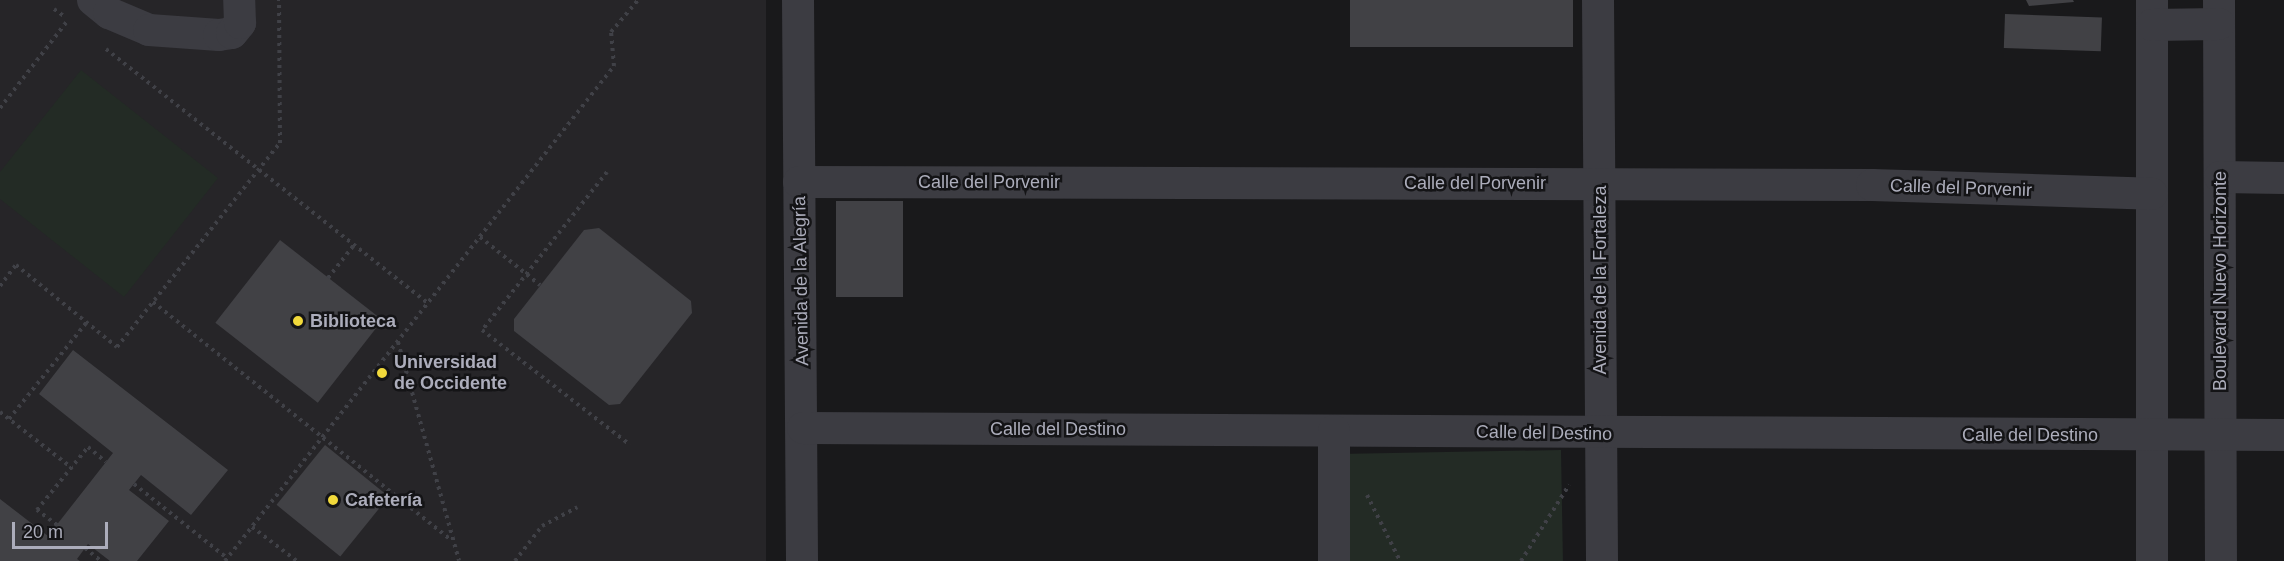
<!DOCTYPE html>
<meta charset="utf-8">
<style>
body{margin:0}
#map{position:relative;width:2284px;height:561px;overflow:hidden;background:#19191b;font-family:Arial,sans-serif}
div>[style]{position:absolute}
.built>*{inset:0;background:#262528;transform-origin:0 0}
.green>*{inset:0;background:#232b25;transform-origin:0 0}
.building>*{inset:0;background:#414145;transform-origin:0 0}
.path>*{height:4px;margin-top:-2px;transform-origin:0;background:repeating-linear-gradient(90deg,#404147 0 3px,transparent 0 7.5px)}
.minor>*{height:32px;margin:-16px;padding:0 16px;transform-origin:16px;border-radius:16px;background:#3c3c42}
.dots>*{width:16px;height:16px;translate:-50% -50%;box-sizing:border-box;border:3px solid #141416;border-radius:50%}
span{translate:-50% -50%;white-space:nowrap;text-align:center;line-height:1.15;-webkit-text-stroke:5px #141416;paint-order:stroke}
.street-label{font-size:18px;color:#acadbb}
.poi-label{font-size:18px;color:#acadbb;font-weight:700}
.left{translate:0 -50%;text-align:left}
.scale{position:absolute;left:12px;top:522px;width:96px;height:27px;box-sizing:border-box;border:3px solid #acadbb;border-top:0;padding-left:8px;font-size:18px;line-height:21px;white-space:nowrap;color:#acadbb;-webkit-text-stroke:4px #141416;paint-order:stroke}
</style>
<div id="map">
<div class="built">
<div style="left:0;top:0;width:766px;height:561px"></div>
</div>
<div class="green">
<div style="clip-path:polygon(81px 70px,218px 178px,124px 297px,0 199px,0 172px)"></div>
<div style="left:1561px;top:450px;width:111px;height:223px;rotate:89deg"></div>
</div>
<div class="building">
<div style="left:1350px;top:0;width:223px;height:47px"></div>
<div style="clip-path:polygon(2026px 0,2073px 0,2074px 2px,2029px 6px)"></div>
<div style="left:2005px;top:14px;width:97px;height:34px;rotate:2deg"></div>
<div style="left:836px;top:201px;width:67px;height:96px"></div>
<div style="clip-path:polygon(599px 228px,691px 301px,692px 313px,620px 404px,609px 405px,514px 331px,514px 319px,584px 230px)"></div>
<div style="left:280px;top:240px;width:130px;height:105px;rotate:38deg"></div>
<div style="clip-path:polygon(73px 350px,228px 470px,191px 515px,141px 475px,129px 490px,169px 521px,137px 561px,110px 561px,88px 544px,77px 559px,80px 561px,0 561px,0 499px,48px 536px,113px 453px,39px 394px)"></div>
<div style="left:325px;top:445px;width:82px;height:77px;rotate:39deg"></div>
</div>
<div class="path">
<div style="left:54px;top:9px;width:14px;rotate:36deg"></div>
<div style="left:106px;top:49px;width:410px;rotate:38.3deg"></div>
<div style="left:0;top:108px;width:111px;rotate:-52.3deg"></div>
<div style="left:607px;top:172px;width:201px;rotate:128.3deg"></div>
<div style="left:482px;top:330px;width:187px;rotate:37.8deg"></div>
<div style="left:480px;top:237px;width:77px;rotate:38.7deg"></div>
<div style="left:328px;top:278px;width:42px;rotate:-51.8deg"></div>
<div style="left:0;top:286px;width:26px;rotate:-53deg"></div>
<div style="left:16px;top:265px;width:130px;rotate:39.1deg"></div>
<div style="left:117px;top:347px;width:261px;rotate:-51.4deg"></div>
<div style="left:280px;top:143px;width:143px;rotate:-90.4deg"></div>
<div style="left:153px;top:302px;width:380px;rotate:38.6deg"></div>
<div style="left:398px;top:342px;width:227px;rotate:74.4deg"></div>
<div style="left:0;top:412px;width:91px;rotate:37.9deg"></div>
<div style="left:9px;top:419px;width:124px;rotate:-51.2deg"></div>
<div style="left:134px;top:484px;width:119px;rotate:38.5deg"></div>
<div style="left:1367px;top:495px;width:74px;rotate:63.4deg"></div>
<div style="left:57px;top:525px;width:25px;rotate:-143deg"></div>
<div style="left:37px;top:510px;width:81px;rotate:-51deg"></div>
<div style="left:88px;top:447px;width:23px;rotate:40deg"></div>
<div style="left:252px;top:527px;width:56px;rotate:37.1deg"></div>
<div style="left:85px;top:548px;width:21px;rotate:39deg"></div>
<div style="left:225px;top:561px;width:630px;rotate:-51.84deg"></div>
<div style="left:614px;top:66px;width:34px;rotate:-95deg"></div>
<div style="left:611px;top:32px;width:42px;rotate:-49.8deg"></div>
<div style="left:515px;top:561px;width:44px;rotate:-52.4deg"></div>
<div style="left:542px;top:526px;width:40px;rotate:-28deg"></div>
<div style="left:1521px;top:561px;width:90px;rotate:-57.7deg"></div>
</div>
<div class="minor">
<div style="left:93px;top:0;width:21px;rotate:39deg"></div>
<div style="left:109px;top:13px;width:43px;rotate:23deg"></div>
<div style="left:149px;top:30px;width:70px;rotate:4.1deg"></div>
<div style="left:219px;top:35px;width:13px;rotate:-9deg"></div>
<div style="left:232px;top:33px;width:13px;rotate:-51deg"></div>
<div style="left:240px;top:23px;width:23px;rotate:-92deg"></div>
<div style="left:798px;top:0;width:561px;rotate:89.59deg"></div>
<div style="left:1598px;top:0;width:561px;rotate:89.59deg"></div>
<div style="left:2152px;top:0;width:561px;rotate:90deg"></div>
<div style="left:2219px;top:0;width:561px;rotate:89.8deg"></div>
<div style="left:2152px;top:25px;width:67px;rotate:-0.9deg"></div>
<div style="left:2220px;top:177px;width:64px;rotate:0.9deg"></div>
<div style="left:799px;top:182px;width:1073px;rotate:0.16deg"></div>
<div style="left:1872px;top:185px;width:280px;rotate:1.8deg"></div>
<div style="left:803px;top:428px;width:1481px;rotate:0.27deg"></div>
<div style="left:1334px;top:431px;width:130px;rotate:90deg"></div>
</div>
<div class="dots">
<div style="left:298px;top:321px;background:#f1d93b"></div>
<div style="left:382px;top:373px;background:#f1d93b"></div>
<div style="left:333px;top:500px;background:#f1d93b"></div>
</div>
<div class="street-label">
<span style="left:989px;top:182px">Calle del Porvenir</span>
<span style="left:1475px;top:183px">Calle del Porvenir</span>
<span style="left:1961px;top:188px;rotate:2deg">Calle del Porvenir</span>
<span style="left:1600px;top:280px;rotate:-90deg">Avenida de la Fortaleza</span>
<span style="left:801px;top:281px;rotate:-91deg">Avenida de la Alegría</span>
<span style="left:2220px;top:281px;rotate:-90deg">Boulevard Nuevo Horizonte</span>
<span style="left:1058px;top:429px">Calle del Destino</span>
<span style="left:1544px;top:433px;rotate:1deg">Calle del Destino</span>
<span style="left:2030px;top:435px">Calle del Destino</span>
</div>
<div class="poi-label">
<span class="left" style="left:310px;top:321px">Biblioteca</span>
<span class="left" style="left:394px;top:373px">Universidad<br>de Occidente</span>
<span class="left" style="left:345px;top:500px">Cafetería</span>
</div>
<div class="scale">20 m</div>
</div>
